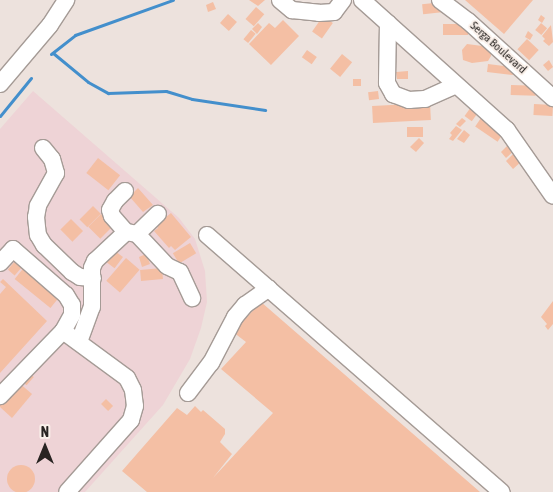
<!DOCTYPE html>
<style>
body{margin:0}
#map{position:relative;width:553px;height:492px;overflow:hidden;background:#ede2dd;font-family:"Asap Condensed",sans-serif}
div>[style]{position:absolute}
.industrial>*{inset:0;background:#eed3d6}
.stream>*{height:3px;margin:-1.5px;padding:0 1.5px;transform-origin:1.5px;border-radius:1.5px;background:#438fcc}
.building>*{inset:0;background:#f4bfa4;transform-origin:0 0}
.round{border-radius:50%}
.roads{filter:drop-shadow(1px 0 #a59b96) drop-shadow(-1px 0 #a59b96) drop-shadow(0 1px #a59b96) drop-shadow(0 -1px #a59b96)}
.minor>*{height:16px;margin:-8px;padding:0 8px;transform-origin:8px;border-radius:8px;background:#fff}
span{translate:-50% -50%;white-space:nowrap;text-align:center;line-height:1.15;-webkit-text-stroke:4px #faf0ea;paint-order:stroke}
.street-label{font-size:12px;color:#282422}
.north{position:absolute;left:20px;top:422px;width:50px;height:50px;-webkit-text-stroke:4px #faf0ea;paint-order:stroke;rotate:0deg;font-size:14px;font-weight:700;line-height:20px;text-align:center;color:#282422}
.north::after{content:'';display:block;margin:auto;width:18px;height:22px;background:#282422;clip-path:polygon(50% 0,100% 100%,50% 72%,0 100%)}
</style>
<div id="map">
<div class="industrial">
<div style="clip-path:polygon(33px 91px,179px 218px,195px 239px,205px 271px,207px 302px,201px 328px,190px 359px,163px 405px,85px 492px,0 492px,0 129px)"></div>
</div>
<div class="stream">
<div style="left:53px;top:53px;width:45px;rotate:39.6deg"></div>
<div style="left:88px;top:82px;width:23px;rotate:29deg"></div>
<div style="left:108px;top:93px;width:58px;rotate:-2deg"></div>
<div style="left:166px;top:91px;width:27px;rotate:17deg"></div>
<div style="left:192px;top:99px;width:74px;rotate:8.6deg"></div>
<div style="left:51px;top:54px;width:31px;rotate:-38deg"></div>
<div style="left:75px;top:35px;width:104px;rotate:-19.7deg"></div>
<div style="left:0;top:116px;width:49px;rotate:-50.8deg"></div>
</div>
<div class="building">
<div style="clip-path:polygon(249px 0,265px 0,258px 6px)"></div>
<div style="clip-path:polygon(465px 0,533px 0,504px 34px)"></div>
<div style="clip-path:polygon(213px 2px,216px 9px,208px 12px,206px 5px)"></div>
<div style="left:443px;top:2px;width:10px;height:21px;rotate:84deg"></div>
<div style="left:256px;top:7px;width:11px;height:16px;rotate:41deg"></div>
<div style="left:228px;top:14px;width:12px;height:12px;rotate:42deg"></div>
<div style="clip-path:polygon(541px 15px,545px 18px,542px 23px,538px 20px)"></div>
<div style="left:323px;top:16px;width:12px;height:19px;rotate:35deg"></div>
<div style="clip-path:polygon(283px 20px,299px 36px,271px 65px,249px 44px,269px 23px,275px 28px)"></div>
<div style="clip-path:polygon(258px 23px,262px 27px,257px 34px,252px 29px)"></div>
<div style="left:541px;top:23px;width:8px;height:9px;rotate:40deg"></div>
<div style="left:443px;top:24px;width:25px;height:11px"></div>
<div style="clip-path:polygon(551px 25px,553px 42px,549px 46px,543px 41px,545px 39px,542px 36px)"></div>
<div style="left:251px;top:30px;width:6px;height:12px;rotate:39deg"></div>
<div style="clip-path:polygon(528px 31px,533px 35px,530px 40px,525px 37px)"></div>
<div style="left:527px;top:39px;width:16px;height:14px;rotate:43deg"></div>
<div style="clip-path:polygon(467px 44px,490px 47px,491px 56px,488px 61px,472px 63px,463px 60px,462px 50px)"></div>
<div style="left:307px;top:50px;width:12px;height:9px;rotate:35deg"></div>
<div style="left:342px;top:54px;width:13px;height:19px;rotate:39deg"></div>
<div style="clip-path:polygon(549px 60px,553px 67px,548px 71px,543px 65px)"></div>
<div style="left:488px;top:64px;width:26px;height:8px;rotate:7deg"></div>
<div style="clip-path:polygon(408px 71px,408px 79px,397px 79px,396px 72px)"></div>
<div style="left:353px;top:79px;width:8px;height:7px"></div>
<div style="left:511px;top:85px;width:25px;height:10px;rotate:2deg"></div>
<div style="left:378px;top:91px;width:8px;height:10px;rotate:83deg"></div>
<div style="left:430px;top:103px;width:17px;height:58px;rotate:87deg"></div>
<div style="left:534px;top:104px;width:19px;height:11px;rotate:3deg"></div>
<div style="left:471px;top:107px;width:9px;height:11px;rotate:36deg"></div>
<div style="left:483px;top:115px;width:27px;height:14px;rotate:34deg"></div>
<div style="clip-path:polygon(462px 118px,466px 121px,460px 127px,456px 124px)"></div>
<div style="clip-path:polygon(456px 126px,462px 130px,453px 141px,449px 139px,452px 135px,450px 133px)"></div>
<div style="left:407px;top:127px;width:16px;height:10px"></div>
<div style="clip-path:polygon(464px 130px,470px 135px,464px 143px,457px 139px)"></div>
<div style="clip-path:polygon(419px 138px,424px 143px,416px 152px,410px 147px)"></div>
<div style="clip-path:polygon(508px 145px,516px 149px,506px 158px,501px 152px)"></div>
<div style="clip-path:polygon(513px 154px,517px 159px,520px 157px,523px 160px,513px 169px,506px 161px)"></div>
<div style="left:98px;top:158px;width:28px;height:19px;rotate:38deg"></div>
<div style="clip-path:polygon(138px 188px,153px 205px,143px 212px,129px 196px,131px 190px,134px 192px)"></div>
<div style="left:93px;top:206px;width:11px;height:19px;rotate:45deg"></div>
<div style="clip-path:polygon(171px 213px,191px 237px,175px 250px,171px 246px,169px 248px,154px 231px,158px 228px,156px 225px)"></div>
<div style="left:101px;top:214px;width:17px;height:18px;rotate:45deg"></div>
<div style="left:71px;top:219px;width:17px;height:15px;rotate:45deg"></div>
<div style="left:190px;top:243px;width:12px;height:20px;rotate:59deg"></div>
<div style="left:111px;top:248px;width:15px;height:14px;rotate:37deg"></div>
<div style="clip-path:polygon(146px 254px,150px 264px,142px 267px,139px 257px)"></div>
<div style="left:126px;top:258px;width:18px;height:30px;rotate:41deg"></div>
<div style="left:17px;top:259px;width:9px;height:14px;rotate:41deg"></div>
<div style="left:26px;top:265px;width:46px;height:18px;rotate:39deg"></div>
<div style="left:162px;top:268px;width:11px;height:22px;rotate:85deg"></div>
<div style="clip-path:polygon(3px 279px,47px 321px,0 373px,0 294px,6px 287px,0 282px)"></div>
<div style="clip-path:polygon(553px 301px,553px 324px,548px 330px,545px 326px,547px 324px,541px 317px)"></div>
<div style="clip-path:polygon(261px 302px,480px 492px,147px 492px,122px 471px,177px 408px,187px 415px,195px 406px,201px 412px,203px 410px,225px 429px,225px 434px,220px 442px,232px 454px,213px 478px,273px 413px,221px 369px,246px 342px,233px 332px)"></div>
<div style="left:27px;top:371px;width:9px;height:11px;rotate:41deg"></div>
<div style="clip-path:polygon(18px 382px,32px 394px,12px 418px,0 407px,0 402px)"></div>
<div style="left:106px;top:399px;width:10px;height:7px;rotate:45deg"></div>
<div class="round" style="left:7px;top:465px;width:28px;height:28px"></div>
</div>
<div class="roads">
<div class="minor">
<div style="left:280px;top:0;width:16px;rotate:40deg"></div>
<div style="left:292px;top:10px;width:27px;rotate:6deg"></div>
<div style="left:319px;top:13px;width:15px;rotate:-4deg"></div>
<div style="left:334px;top:12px;width:15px;rotate:-53deg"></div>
<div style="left:362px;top:0;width:195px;rotate:41.9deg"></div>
<div style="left:507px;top:130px;width:80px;rotate:55.1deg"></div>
<div style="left:440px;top:0;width:35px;rotate:37deg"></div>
<div style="left:468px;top:21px;width:115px;rotate:42.2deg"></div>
<div style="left:388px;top:23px;width:60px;rotate:91deg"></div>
<div style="left:387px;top:83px;width:13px;rotate:61deg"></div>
<div style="left:393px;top:94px;width:17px;rotate:21deg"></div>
<div style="left:409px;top:100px;width:16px;rotate:-4deg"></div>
<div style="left:425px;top:99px;width:34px;rotate:-24deg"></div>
<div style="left:0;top:84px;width:77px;rotate:-49.7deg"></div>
<div style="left:50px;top:25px;width:30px;rotate:-57deg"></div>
<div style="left:43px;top:148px;width:14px;rotate:51deg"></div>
<div style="left:52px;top:159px;width:15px;rotate:74deg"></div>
<div style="left:56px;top:173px;width:38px;rotate:119deg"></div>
<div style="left:38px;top:206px;width:11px;rotate:100deg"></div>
<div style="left:36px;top:217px;width:18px;rotate:84deg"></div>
<div style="left:38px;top:235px;width:12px;rotate:59deg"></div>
<div style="left:44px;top:245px;width:39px;rotate:44deg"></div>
<div style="left:72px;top:272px;width:9px;rotate:32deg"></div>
<div style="left:80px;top:277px;width:13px;rotate:4deg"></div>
<div style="left:125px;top:191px;width:14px;rotate:135deg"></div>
<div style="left:115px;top:201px;width:10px;rotate:119deg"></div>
<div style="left:110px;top:210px;width:6px;rotate:72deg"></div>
<div style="left:112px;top:216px;width:21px;rotate:49deg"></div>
<div style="left:126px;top:232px;width:11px;rotate:10deg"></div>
<div style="left:137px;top:234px;width:29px;rotate:-44deg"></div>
<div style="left:137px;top:234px;width:44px;rotate:46.8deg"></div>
<div style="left:167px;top:266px;width:14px;rotate:25deg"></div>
<div style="left:180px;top:272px;width:29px;rotate:65deg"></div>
<div style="left:207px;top:235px;width:391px;rotate:41.1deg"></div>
<div style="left:0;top:263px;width:19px;rotate:-47deg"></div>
<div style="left:13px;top:249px;width:70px;rotate:41deg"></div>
<div style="left:66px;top:295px;width:12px;rotate:59deg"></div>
<div style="left:72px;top:305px;width:10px;rotate:90deg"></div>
<div style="left:72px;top:315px;width:18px;rotate:119deg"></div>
<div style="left:63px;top:331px;width:91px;rotate:134.1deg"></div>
<div style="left:63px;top:331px;width:79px;rotate:36.3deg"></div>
<div style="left:127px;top:378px;width:13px;rotate:63deg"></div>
<div style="left:133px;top:390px;width:16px;rotate:83deg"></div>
<div style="left:135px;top:406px;width:15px;rotate:106deg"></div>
<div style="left:131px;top:420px;width:96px;rotate:131.6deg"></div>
<div style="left:79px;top:342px;width:37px;rotate:-70deg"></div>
<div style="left:92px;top:307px;width:39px;rotate:-90deg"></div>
<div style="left:92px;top:268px;width:8px;rotate:-67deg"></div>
<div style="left:95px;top:261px;width:42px;rotate:-43.1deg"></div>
<div style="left:188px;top:393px;width:38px;rotate:-53deg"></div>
<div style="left:211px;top:363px;width:52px;rotate:-62.4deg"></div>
<div style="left:235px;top:317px;width:16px;rotate:-50deg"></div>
<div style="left:245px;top:305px;width:29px;rotate:-35deg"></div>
</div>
</div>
<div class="street-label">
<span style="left:498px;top:48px;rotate:42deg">Serga Boulevard</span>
</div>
<div class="north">N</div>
</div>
